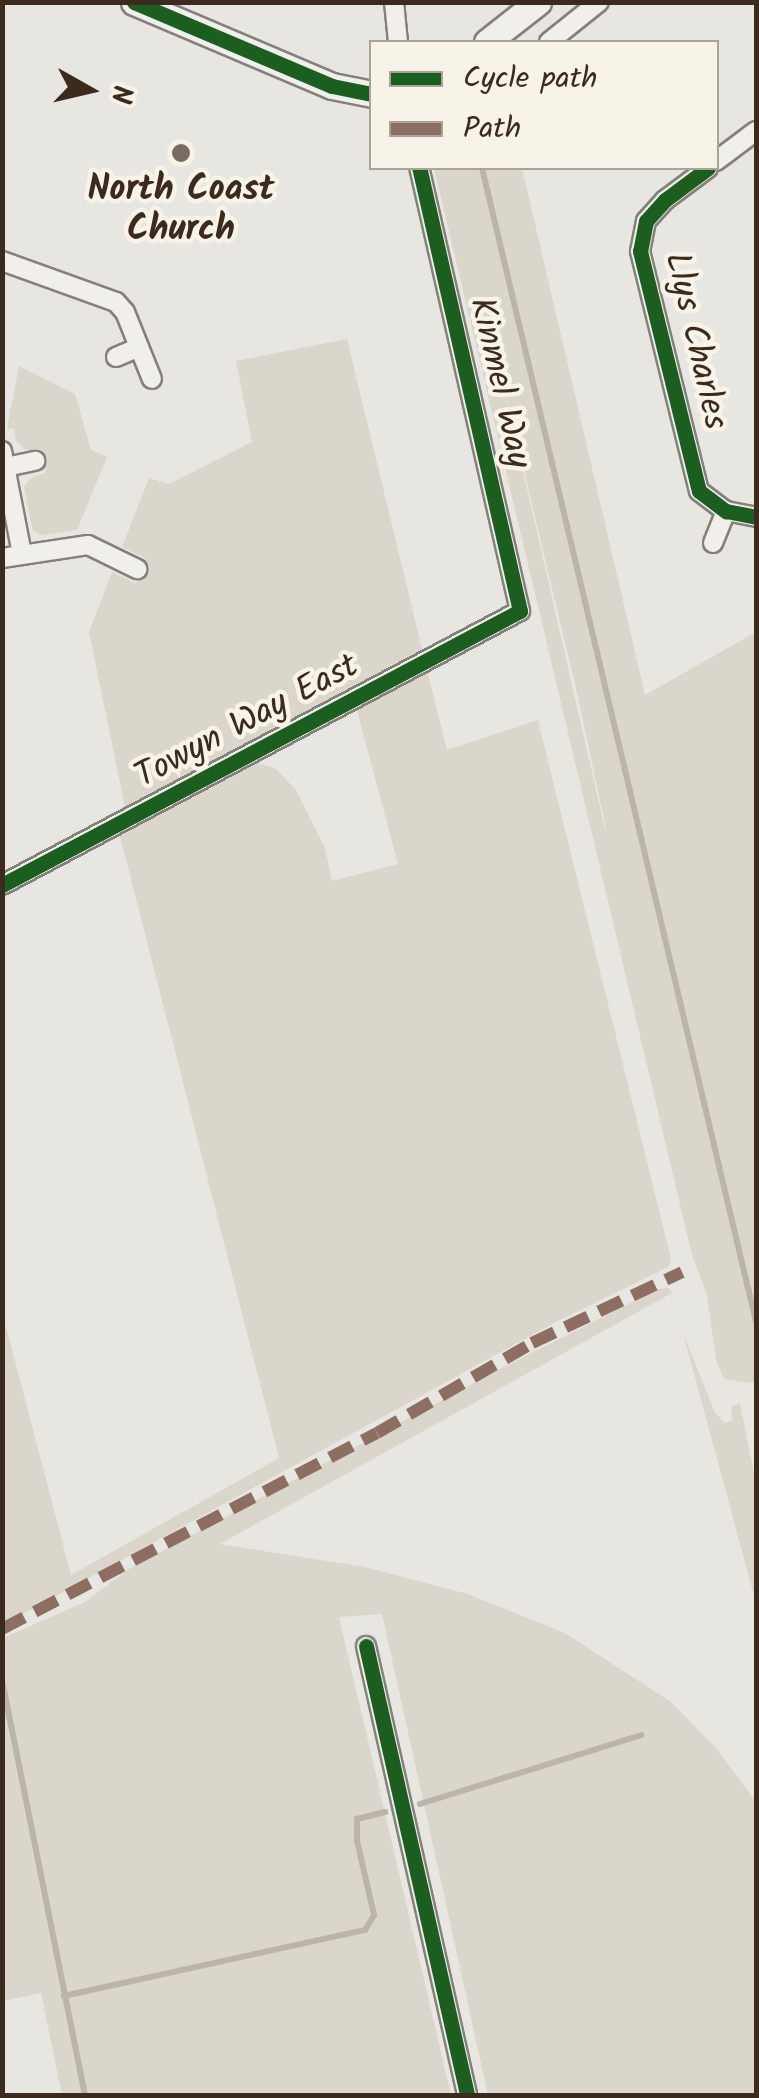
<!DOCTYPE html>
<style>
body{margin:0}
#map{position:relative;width:759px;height:2098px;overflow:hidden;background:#e8e6e0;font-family:Kalam,sans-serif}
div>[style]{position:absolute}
.green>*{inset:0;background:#dad6cc}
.stream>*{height:6px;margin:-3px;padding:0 3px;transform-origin:3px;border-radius:3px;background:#bbb4aa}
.roads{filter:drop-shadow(2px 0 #84807a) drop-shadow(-2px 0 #84807a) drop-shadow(0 2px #84807a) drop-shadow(0 -2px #84807a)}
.street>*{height:18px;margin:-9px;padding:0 9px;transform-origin:9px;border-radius:9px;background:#f0efeb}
.secondary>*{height:25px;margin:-12.5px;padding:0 12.5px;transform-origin:12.5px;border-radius:12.5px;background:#f0efeb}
.quiet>*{height:12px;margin-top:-6px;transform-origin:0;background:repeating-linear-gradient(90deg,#8d6e63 0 25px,transparent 0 37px)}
.cycleway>*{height:15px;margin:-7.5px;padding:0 7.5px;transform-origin:7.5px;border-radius:7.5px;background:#1b5e20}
.dots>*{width:28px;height:28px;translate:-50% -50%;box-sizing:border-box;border:5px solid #f7f3e8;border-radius:50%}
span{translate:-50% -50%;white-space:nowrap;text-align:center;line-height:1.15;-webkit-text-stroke:9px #f7f3e8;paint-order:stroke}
.poi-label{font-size:35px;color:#3b2a1e;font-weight:700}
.street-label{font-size:35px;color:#3b2a1e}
.frame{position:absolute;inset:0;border:5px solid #3b2a1e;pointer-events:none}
.legend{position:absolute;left:369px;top:40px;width:350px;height:130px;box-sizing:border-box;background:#f7f3e8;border:2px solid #aca397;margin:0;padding:12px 18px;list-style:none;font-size:30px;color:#3b2a1e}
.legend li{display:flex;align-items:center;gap:20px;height:50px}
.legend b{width:50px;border:2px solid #aca397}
.north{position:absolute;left:40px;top:40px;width:100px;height:100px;-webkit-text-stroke:8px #f7f3e8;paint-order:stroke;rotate:98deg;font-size:28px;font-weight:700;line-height:40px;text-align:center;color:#3b2a1e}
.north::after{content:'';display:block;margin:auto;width:35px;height:45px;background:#3b2a1e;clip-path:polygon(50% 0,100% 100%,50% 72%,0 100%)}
</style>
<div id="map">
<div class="green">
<div style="clip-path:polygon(evenodd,434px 168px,522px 168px,645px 695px,756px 632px,756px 1381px,750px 1383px,724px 1379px,716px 1360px,707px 1295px,692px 1255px,434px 168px,495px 349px,578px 697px,606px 829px,605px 829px,495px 349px)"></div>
<div style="clip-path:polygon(347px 339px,422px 649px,125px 807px,89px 632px,112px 572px,136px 583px,145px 558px,122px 547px,149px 478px,169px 484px,252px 442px,236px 361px)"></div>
<div style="clip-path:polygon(19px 366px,75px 394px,91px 450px,107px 457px,77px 530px,42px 535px,33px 531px,24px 487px,31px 478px,46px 473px,42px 449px,26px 450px,16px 441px,14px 429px,7px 428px)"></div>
<div style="clip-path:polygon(427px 670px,447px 750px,538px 720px,671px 1259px,668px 1267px,554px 1323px,3px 1625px,2px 1311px,71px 1575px,279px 1458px,120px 836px,259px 763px,276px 769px,296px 790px,325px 848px,332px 881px,398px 864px,356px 707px)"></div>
<div style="clip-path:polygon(669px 1288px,672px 1293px,220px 1544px,365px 1567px,468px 1594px,565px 1633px,671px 1702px,716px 1748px,756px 1802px,756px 2095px,488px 2095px,382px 1614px,339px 1617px,451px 2095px,62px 2095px,41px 1993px,3px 2001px,3px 1638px,85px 1602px,129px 1569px,498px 1370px,658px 1289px)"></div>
<div style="clip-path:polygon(683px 1333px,715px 1413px,725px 1423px,732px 1420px,731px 1407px,740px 1403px,756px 1484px,756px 1603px)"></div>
</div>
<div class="stream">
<div style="left:482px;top:168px;width:1186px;rotate:76.64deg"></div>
<div style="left:2px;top:1680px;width:424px;rotate:78.7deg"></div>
<div style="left:420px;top:1804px;width:232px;rotate:-17.3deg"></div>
<div style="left:64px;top:1996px;width:308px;rotate:-12.4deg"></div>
<div style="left:365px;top:1930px;width:17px;rotate:-59deg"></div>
<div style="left:374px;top:1915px;width:76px;rotate:-102.9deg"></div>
<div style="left:357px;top:1841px;width:22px;rotate:-90deg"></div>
<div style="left:357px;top:1819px;width:29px;rotate:-14deg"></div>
</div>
<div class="roads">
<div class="street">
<div style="left:394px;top:2px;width:40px;rotate:84.3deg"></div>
<div style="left:549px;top:42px;width:64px;rotate:-38.7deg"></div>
<div style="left:716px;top:161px;width:50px;rotate:-36.9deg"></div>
<div style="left:708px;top:168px;width:54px;rotate:143.3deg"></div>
<div style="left:665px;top:200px;width:28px;rotate:132deg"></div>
<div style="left:646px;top:221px;width:31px;rotate:101deg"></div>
<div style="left:640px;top:251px;width:247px;rotate:76.2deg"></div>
<div style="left:699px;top:491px;width:34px;rotate:37deg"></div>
<div style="left:726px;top:511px;width:31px;rotate:11deg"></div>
<div style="left:2px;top:261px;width:121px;rotate:19.8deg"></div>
<div style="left:116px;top:302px;width:13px;rotate:48deg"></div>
<div style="left:125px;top:312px;width:72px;rotate:68.1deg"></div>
<div style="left:116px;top:357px;width:25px;rotate:-23deg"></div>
<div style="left:2px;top:451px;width:105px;rotate:79deg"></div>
<div style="left:6px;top:467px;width:30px;rotate:-12deg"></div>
<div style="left:713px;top:543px;width:35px;rotate:-68deg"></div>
<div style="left:2px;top:558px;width:87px;rotate:-8.6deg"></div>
<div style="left:88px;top:545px;width:55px;rotate:26.1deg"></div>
<div style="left:2px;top:885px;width:586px;rotate:-27.88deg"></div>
<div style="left:520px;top:611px;width:454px;rotate:-102.8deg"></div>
<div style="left:366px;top:1646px;width:461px;rotate:77.3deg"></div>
</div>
<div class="secondary">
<div style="left:134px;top:2px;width:215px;rotate:23deg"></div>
<div style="left:332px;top:86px;width:41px;rotate:11.3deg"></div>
<div style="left:487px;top:42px;width:65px;rotate:-38.1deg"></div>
</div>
</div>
<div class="quiet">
<div style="left:2px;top:1629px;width:423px;rotate:-27.6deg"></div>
<div style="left:377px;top:1433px;width:179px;rotate:-30.1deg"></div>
<div style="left:532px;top:1343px;width:166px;rotate:-25.3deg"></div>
</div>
<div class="cycleway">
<div style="left:134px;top:2px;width:215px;rotate:23deg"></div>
<div style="left:332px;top:86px;width:41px;rotate:11.3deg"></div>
<div style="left:708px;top:168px;width:54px;rotate:143.3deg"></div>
<div style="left:665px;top:200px;width:28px;rotate:132deg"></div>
<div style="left:646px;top:221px;width:31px;rotate:101deg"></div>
<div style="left:640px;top:251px;width:247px;rotate:76.2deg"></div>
<div style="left:699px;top:491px;width:34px;rotate:37deg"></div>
<div style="left:726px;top:511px;width:31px;rotate:11deg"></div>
<div style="left:2px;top:885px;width:586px;rotate:-27.88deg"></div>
<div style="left:520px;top:611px;width:454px;rotate:-102.8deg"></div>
<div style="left:366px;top:1646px;width:461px;rotate:77.3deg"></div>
</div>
<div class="dots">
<div style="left:181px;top:153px;background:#786c62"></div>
</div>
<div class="poi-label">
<span style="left:181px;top:210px">North Coast<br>Church</span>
</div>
<div class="street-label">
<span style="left:695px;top:341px;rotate:77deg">Llys Charles</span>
<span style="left:499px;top:383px;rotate:77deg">Kinmel Way</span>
<span style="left:247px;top:722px;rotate:-28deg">Towyn Way East</span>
</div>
<div class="frame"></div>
<ul class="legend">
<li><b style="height:12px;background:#1b5e20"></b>Cycle path</li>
<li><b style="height:12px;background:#8d6e63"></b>Path</li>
</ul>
<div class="north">N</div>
</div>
